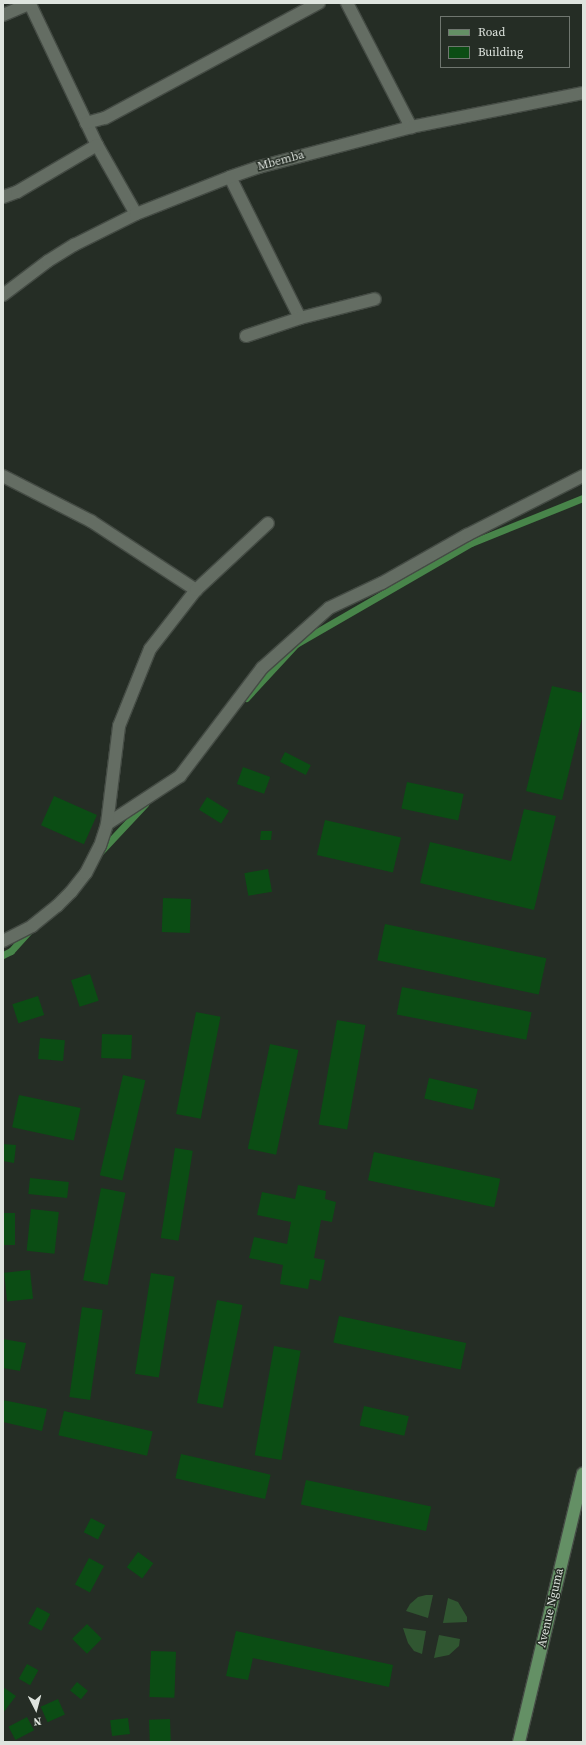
<!DOCTYPE html>
<style>
body{margin:0}
#map{position:relative;width:586px;height:1745px;overflow:hidden;background:#252d25;font-family:"Source Serif 4",serif}
div>[style]{position:absolute}
.green>*{inset:0;background:#305631}
.stream>*{height:7px;margin:-3.5px;padding:0 3.5px;transform-origin:3.5px;border-radius:3.5px;background:#48854a}
.building>*{inset:0;background:#0b4d14;transform-origin:0 0}
.roads{filter:drop-shadow(1px 0 #444b44) drop-shadow(-1px 0 #444b44) drop-shadow(0 1px #444b44) drop-shadow(0 -1px #444b44)}
.minor>*{height:12px;margin:-6px;padding:0 6px;transform-origin:6px;border-radius:6px;background:#646d63}
.major>*{height:12px;margin:-6px;padding:0 6px;transform-origin:6px;border-radius:6px;background:#649065}
span{translate:-50% -50%;white-space:nowrap;text-align:center;line-height:1.15;-webkit-text-stroke:3px #252d25;paint-order:stroke}
.street-label{font-size:12px;color:#dee4de}
.frame{position:absolute;inset:0;border:4px solid #dee4de;pointer-events:none}
.legend{position:absolute;left:440px;top:16px;width:130px;height:52px;box-sizing:border-box;background:#252d25;border:1px solid #6f766f;margin:0;padding:5px 7px;list-style:none;font-size:12px;color:#dee4de}
.legend li{display:flex;align-items:center;gap:8px;height:20px}
.legend b{width:20px;border:1px solid #6f766f}
.north{position:absolute;left:16px;top:1689px;width:40px;height:40px;-webkit-text-stroke:3px #252d25;paint-order:stroke;rotate:174deg;font-size:11px;font-weight:700;line-height:16px;text-align:center;color:#dee4de}
.north::after{content:'';display:block;margin:auto;width:14px;height:18px;background:#dee4de;clip-path:polygon(50% 0,100% 100%,50% 72%,0 100%)}
</style>
<div id="map">
<div class="green">
<div style="clip-path:polygon(426px 1595px,433px 1595px,428px 1618px,406px 1611px,410px 1604px,418px 1597px)"></div>
<div style="clip-path:polygon(448px 1598px,458px 1602px,467px 1617px,467px 1622px,443px 1623px)"></div>
<div style="clip-path:polygon(403px 1628px,426px 1631px,422px 1654px,414px 1651px,408px 1643px)"></div>
<div style="clip-path:polygon(439px 1635px,460px 1639px,459px 1646px,449px 1655px,434px 1658px)"></div>
</div>
<div class="stream">
<div style="left:246px;top:698px;width:74px;rotate:-47.2deg"></div>
<div style="left:296px;top:644px;width:202px;rotate:-30deg"></div>
<div style="left:471px;top:543px;width:121px;rotate:-21.9deg"></div>
<div style="left:100px;top:852px;width:66px;rotate:-46.8deg"></div>
<div style="left:3px;top:955px;width:9px;rotate:-27deg"></div>
<div style="left:11px;top:951px;width:27px;rotate:-48deg"></div>
</div>
<div class="building">
<div style="clip-path:polygon(552px 686px,583px 693px,583px 714px,562px 800px,526px 791px)"></div>
<div style="left:285px;top:752px;width:29px;height:11px;rotate:27deg"></div>
<div style="left:243px;top:767px;width:29px;height:18px;rotate:20deg"></div>
<div style="left:407px;top:782px;width:58px;height:27px;rotate:12deg"></div>
<div style="left:54px;top:796px;width:47px;height:32px;rotate:24deg"></div>
<div style="left:207px;top:797px;width:26px;height:15px;rotate:32deg"></div>
<div style="clip-path:polygon(524px 809px,556px 816px,534px 910px,420px 883px,430px 842px,511px 861px)"></div>
<div style="left:325px;top:820px;width:78px;height:36px;rotate:13deg"></div>
<div style="clip-path:polygon(261px 831px,272px 831px,271px 840px,260px 840px)"></div>
<div style="left:268px;top:869px;width:23px;height:24px;rotate:80deg"></div>
<div style="left:163px;top:898px;width:28px;height:34px;rotate:2deg"></div>
<div style="left:385px;top:924px;width:165px;height:37px;rotate:12deg"></div>
<div style="left:90px;top:974px;width:28px;height:20px;rotate:72deg"></div>
<div style="left:402px;top:987px;width:132px;height:28px;rotate:11deg"></div>
<div style="left:38px;top:996px;width:20px;height:27px;rotate:72deg"></div>
<div style="left:196px;top:1012px;width:25px;height:104px;rotate:11deg"></div>
<div style="left:337px;top:1020px;width:29px;height:106px;rotate:10deg"></div>
<div style="left:102px;top:1034px;width:30px;height:24px;rotate:2deg"></div>
<div style="left:40px;top:1038px;width:25px;height:21px;rotate:5deg"></div>
<div style="left:270px;top:1044px;width:29px;height:107px;rotate:12deg"></div>
<div style="left:123px;top:1075px;width:23px;height:103px;rotate:13deg"></div>
<div style="left:429px;top:1078px;width:50px;height:21px;rotate:13deg"></div>
<div style="left:19px;top:1095px;width:63px;height:33px;rotate:12deg"></div>
<div style="clip-path:polygon(3px 1144px,16px 1145px,14px 1163px,3px 1161px)"></div>
<div style="left:175px;top:1148px;width:18px;height:91px;rotate:9deg"></div>
<div style="left:374px;top:1152px;width:129px;height:29px;rotate:12deg"></div>
<div style="left:30px;top:1178px;width:39px;height:16px;rotate:6deg"></div>
<div style="clip-path:polygon(298px 1185px,326px 1191px,325px 1199px,336px 1202px,332px 1222px,321px 1220px,314px 1258px,325px 1260px,321px 1281px,310px 1279px,308px 1289px,280px 1284px,283px 1265px,249px 1258px,254px 1237px,287px 1244px,291px 1222px,257px 1215px,262px 1192px,295px 1199px)"></div>
<div style="left:101px;top:1188px;width:25px;height:94px;rotate:11deg"></div>
<div style="left:31px;top:1209px;width:28px;height:42px;rotate:6deg"></div>
<div style="left:3px;top:1213px;width:12px;height:32px"></div>
<div style="left:30px;top:1270px;width:29px;height:26px;rotate:84deg"></div>
<div style="left:151px;top:1273px;width:24px;height:102px;rotate:9deg"></div>
<div style="left:217px;top:1300px;width:26px;height:105px;rotate:11deg"></div>
<div style="left:82px;top:1307px;width:21px;height:91px;rotate:8deg"></div>
<div style="left:339px;top:1316px;width:130px;height:27px;rotate:12deg"></div>
<div style="clip-path:polygon(3px 1339px,26px 1343px,20px 1371px,3px 1368px)"></div>
<div style="left:274px;top:1346px;width:27px;height:111px;rotate:10deg"></div>
<div style="clip-path:polygon(3px 1400px,47px 1409px,42px 1431px,3px 1422px)"></div>
<div style="left:364px;top:1406px;width:46px;height:20px;rotate:13deg"></div>
<div style="left:64px;top:1411px;width:91px;height:25px;rotate:13deg"></div>
<div style="left:181px;top:1454px;width:92px;height:25px;rotate:13deg"></div>
<div style="left:306px;top:1480px;width:128px;height:25px;rotate:12deg"></div>
<div style="left:91px;top:1518px;width:16px;height:16px;rotate:27deg"></div>
<div style="left:138px;top:1552px;width:19px;height:19px;rotate:36deg"></div>
<div style="left:89px;top:1558px;width:17px;height:30px;rotate:28deg"></div>
<div style="left:37px;top:1607px;width:15px;height:19px;rotate:28deg"></div>
<div style="left:87px;top:1624px;width:21px;height:21px;rotate:45deg"></div>
<div style="clip-path:polygon(236px 1631px,393px 1665px,389px 1687px,253px 1658px,248px 1680px,226px 1676px)"></div>
<div style="left:151px;top:1651px;width:25px;height:46px;rotate:2deg"></div>
<div style="left:27px;top:1664px;width:13px;height:17px;rotate:29deg"></div>
<div style="left:77px;top:1682px;width:14px;height:11px;rotate:39deg"></div>
<div style="clip-path:polygon(3px 1687px,16px 1696px,3px 1713px)"></div>
<div style="left:58px;top:1699px;width:17px;height:19px;rotate:66deg"></div>
<div style="left:27px;top:1717px;width:15px;height:21px;rotate:62deg"></div>
<div style="left:128px;top:1718px;width:16px;height:18px;rotate:83deg"></div>
<div style="left:170px;top:1719px;width:23px;height:21px;rotate:88deg"></div>
</div>
<div class="roads">
<div class="minor">
<div style="left:347px;top:3px;width:140px;rotate:62.7deg"></div>
<div style="left:30px;top:4px;width:156px;rotate:64.6deg"></div>
<div style="left:97px;top:145px;width:79px;rotate:60.5deg"></div>
<div style="left:3px;top:15px;width:30px;rotate:-23deg"></div>
<div style="left:86px;top:123px;width:20px;rotate:-15deg"></div>
<div style="left:105px;top:118px;width:243px;rotate:-28.3deg"></div>
<div style="left:230px;top:177px;width:157px;rotate:63.6deg"></div>
<div style="left:3px;top:197px;width:15px;rotate:-20deg"></div>
<div style="left:17px;top:192px;width:93px;rotate:-30.4deg"></div>
<div style="left:3px;top:295px;width:56px;rotate:-37.1deg"></div>
<div style="left:48px;top:261px;width:31px;rotate:-32deg"></div>
<div style="left:74px;top:245px;width:69px;rotate:-26.6deg"></div>
<div style="left:136px;top:214px;width:101px;rotate:-21.5deg"></div>
<div style="left:230px;top:177px;width:31px;rotate:-19deg"></div>
<div style="left:259px;top:167px;width:157px;rotate:-14.7deg"></div>
<div style="left:411px;top:127px;width:175px;rotate:-11.2deg"></div>
<div style="left:246px;top:336px;width:57px;rotate:-18.4deg"></div>
<div style="left:300px;top:318px;width:77px;rotate:-14.2deg"></div>
<div style="left:3px;top:476px;width:99px;rotate:27.1deg"></div>
<div style="left:91px;top:521px;width:126px;rotate:33.3deg"></div>
<div style="left:107px;top:824px;width:87px;rotate:-33.3deg"></div>
<div style="left:180px;top:776px;width:136px;rotate:-52.8deg"></div>
<div style="left:262px;top:668px;width:90px;rotate:-41.8deg"></div>
<div style="left:329px;top:608px;width:59px;rotate:-25.3deg"></div>
<div style="left:382px;top:583px;width:98px;rotate:-29.5deg"></div>
<div style="left:467px;top:535px;width:130px;rotate:-27deg"></div>
<div style="left:3px;top:941px;width:33px;rotate:-27deg"></div>
<div style="left:32px;top:926px;width:32px;rotate:-39deg"></div>
<div style="left:57px;top:906px;width:20px;rotate:-45deg"></div>
<div style="left:71px;top:892px;width:24px;rotate:-52deg"></div>
<div style="left:86px;top:873px;width:30px;rotate:-63deg"></div>
<div style="left:100px;top:846px;width:23px;rotate:-72deg"></div>
<div style="left:107px;top:824px;width:99px;rotate:-83deg"></div>
<div style="left:119px;top:726px;width:83px;rotate:-68.1deg"></div>
<div style="left:150px;top:649px;width:75px;rotate:-52.1deg"></div>
<div style="left:196px;top:590px;width:98px;rotate:-42.9deg"></div>
</div>
<div class="major">
<div style="left:519px;top:1742px;width:276px;rotate:-76.6deg"></div>
</div>
</div>
<div class="street-label">
<span style="left:281px;top:161px;rotate:-15deg">Mbemba</span>
<span style="left:551px;top:1608px;rotate:-77deg">Avenue Nguma</span>
</div>
<div class="frame"></div>
<ul class="legend">
<li><b style="height:5px;background:#649065"></b>Road</li>
<li><b style="height:11px;background:#0b4d14"></b>Building</li>
</ul>
<div class="north">N</div>
</div>
